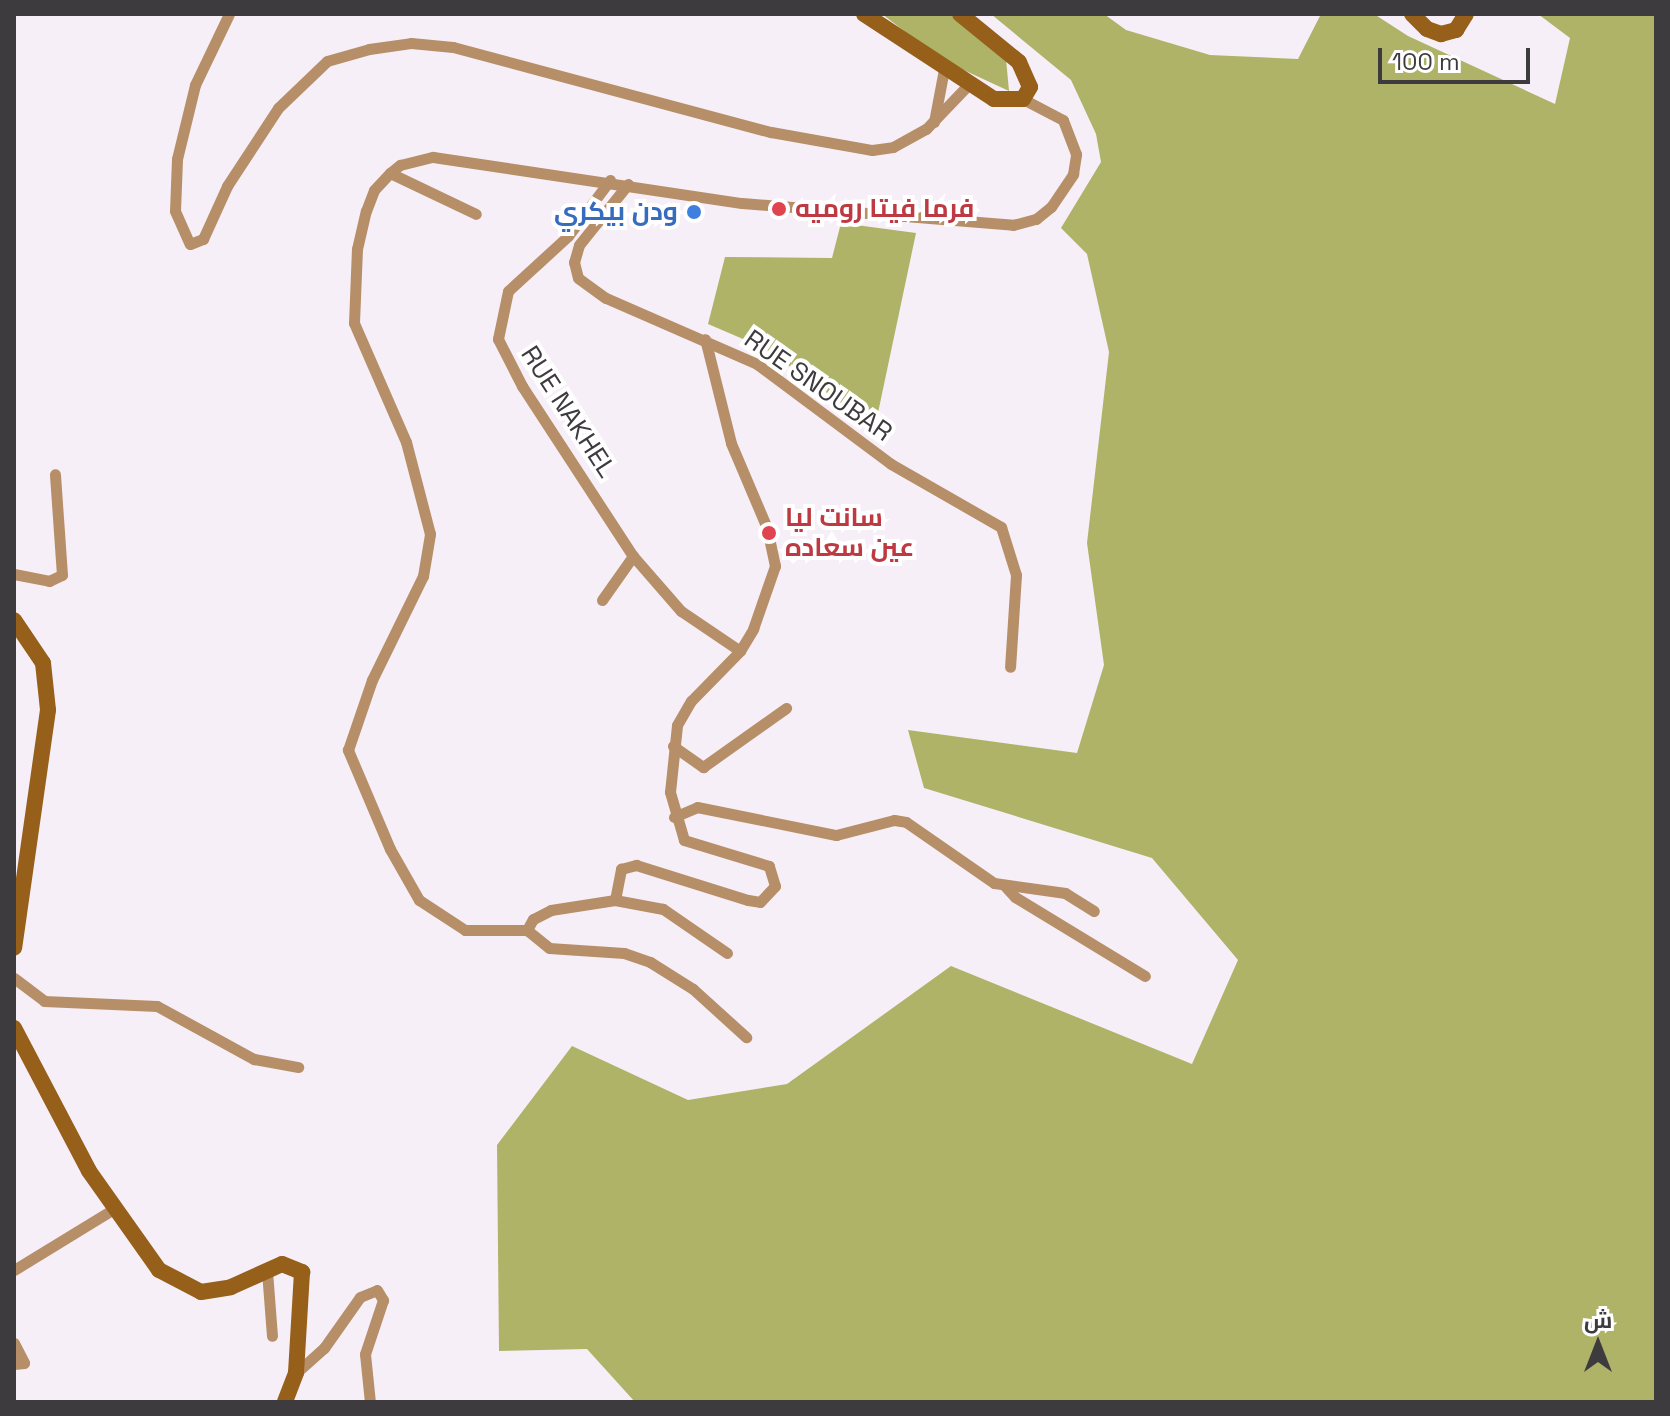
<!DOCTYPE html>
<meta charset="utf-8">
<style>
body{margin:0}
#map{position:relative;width:1670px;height:1416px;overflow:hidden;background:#f6eff8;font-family:"Space Grotesk",Cairo,sans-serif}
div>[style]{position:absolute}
.forest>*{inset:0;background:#aeb368}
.street>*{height:11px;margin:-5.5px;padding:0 5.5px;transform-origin:5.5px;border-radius:5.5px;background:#b68f68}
.secondary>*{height:16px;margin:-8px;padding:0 8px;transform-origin:8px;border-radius:8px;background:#965f1a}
.dots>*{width:22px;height:22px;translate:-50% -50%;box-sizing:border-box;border:4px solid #fff;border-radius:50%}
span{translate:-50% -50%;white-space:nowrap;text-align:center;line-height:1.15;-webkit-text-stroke:8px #fff;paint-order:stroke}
.health-label{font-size:26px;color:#be3a42;font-weight:700}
.left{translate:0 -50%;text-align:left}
.shop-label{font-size:26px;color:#366cbe;font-weight:700}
.right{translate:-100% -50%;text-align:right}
.street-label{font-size:26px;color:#3e3b3f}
.frame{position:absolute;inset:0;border:16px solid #3e3b3f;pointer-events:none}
.north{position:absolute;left:1558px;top:1304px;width:80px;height:80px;-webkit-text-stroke:6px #fff;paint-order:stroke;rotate:0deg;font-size:22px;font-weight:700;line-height:32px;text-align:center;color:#3e3b3f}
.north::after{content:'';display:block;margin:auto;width:28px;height:36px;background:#3e3b3f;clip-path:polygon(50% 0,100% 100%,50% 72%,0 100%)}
.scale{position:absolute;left:1378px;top:48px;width:152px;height:36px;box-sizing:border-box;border:4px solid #3e3b3f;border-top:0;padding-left:10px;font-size:24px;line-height:28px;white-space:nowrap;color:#3e3b3f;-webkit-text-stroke:6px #fff;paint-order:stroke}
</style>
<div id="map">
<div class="forest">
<div style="clip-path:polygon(882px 14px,955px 14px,1006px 59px,1009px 91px,942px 60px)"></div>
<div style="clip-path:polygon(991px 14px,1104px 14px,1126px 30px,1210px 55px,1298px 59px,1321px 14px,1374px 14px,1408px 36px,1555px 104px,1570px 38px,1538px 14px,1656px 14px,1656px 1402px,635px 1402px,587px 1349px,499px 1351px,497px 1145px,572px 1046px,688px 1100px,787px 1084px,951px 966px,1192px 1064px,1238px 960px,1152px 858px,924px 788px,908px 730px,1077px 753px,1104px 665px,1087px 543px,1109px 352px,1087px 254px,1061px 228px,1101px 162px,1096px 134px,1071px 80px)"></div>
<div style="clip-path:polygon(841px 223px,916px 233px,875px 427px,764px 348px,708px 324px,725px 257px,832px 258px)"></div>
</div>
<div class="street">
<div style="left:229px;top:14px;width:79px;rotate:115.6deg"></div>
<div style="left:195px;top:85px;width:76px;rotate:103.7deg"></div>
<div style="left:177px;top:159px;width:52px;rotate:92.2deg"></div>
<div style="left:175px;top:211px;width:36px;rotate:66deg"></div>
<div style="left:190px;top:244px;width:14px;rotate:-21deg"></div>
<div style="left:203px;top:239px;width:58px;rotate:-65.6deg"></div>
<div style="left:227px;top:186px;width:93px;rotate:-56.8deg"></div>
<div style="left:278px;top:108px;width:68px;rotate:-43.8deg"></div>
<div style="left:327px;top:61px;width:44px;rotate:-15.9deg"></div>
<div style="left:369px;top:49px;width:42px;rotate:-8.1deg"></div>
<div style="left:411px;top:43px;width:42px;rotate:5.4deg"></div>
<div style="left:453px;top:47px;width:329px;rotate:15deg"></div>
<div style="left:771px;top:132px;width:103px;rotate:10.1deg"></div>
<div style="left:872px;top:150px;width:21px;rotate:-8deg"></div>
<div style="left:893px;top:147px;width:38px;rotate:-29deg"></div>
<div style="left:926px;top:129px;width:61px;rotate:-46.3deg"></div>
<div style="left:934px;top:122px;width:54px;rotate:-79.3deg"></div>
<div style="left:390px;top:173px;width:95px;rotate:25.5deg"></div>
<div style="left:610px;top:180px;width:70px;rotate:126.9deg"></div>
<div style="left:568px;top:236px;width:81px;rotate:137.5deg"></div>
<div style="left:508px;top:291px;width:49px;rotate:101.8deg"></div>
<div style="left:498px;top:339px;width:53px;rotate:62.9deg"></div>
<div style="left:522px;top:386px;width:203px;rotate:56.9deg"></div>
<div style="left:633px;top:556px;width:73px;rotate:48.9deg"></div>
<div style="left:681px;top:611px;width:71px;rotate:34.1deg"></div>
<div style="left:628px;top:184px;width:78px;rotate:128.8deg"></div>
<div style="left:579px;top:245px;width:18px;rotate:106deg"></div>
<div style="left:574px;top:262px;width:16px;rotate:76deg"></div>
<div style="left:578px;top:278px;width:34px;rotate:36deg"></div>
<div style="left:606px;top:298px;width:165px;rotate:23.6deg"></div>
<div style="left:757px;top:364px;width:167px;rotate:36.7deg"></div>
<div style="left:891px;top:464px;width:127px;rotate:29.8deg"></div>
<div style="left:1001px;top:527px;width:50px;rotate:72.6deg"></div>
<div style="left:1016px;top:575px;width:92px;rotate:93.7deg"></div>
<div style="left:14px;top:574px;width:36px;rotate:11deg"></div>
<div style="left:49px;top:581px;width:14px;rotate:-25deg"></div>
<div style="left:62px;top:575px;width:101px;rotate:-94deg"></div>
<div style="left:602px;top:600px;width:54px;rotate:-54.8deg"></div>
<div style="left:673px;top:746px;width:37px;rotate:35deg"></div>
<div style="left:703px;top:767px;width:102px;rotate:-35.4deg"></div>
<div style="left:674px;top:817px;width:25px;rotate:-23deg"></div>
<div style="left:697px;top:807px;width:142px;rotate:11.4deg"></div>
<div style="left:836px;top:835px;width:60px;rotate:-14.5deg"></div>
<div style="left:894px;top:820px;width:12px;rotate:9deg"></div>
<div style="left:906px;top:822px;width:107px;rotate:34.7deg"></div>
<div style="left:994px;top:883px;width:72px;rotate:8deg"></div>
<div style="left:1065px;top:893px;width:34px;rotate:32deg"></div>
<div style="left:1005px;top:886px;width:15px;rotate:48deg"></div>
<div style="left:1015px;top:897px;width:152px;rotate:31.3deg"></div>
<div style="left:615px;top:900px;width:32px;rotate:-79deg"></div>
<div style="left:621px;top:869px;width:16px;rotate:-15deg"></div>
<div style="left:636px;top:865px;width:117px;rotate:17.4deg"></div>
<div style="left:748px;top:900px;width:12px;rotate:9deg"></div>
<div style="left:760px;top:902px;width:22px;rotate:-47deg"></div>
<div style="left:775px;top:886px;width:21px;rotate:-107deg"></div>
<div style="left:769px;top:866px;width:89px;rotate:-163deg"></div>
<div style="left:684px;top:840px;width:50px;rotate:-106.3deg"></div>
<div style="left:670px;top:792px;width:67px;rotate:-84deg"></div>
<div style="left:677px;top:725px;width:28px;rotate:-60deg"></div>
<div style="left:691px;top:701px;width:70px;rotate:-45.6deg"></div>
<div style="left:740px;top:651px;width:26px;rotate:-59deg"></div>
<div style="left:753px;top:629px;width:67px;rotate:-70.8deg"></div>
<div style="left:775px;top:566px;width:39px;rotate:-102deg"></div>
<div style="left:767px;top:528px;width:92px;rotate:-113deg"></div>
<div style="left:731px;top:443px;width:107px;rotate:-104deg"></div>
<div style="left:527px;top:930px;width:28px;rotate:39deg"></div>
<div style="left:549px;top:948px;width:75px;rotate:3.8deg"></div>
<div style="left:624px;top:953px;width:28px;rotate:19deg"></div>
<div style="left:650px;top:962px;width:51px;rotate:32.1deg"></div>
<div style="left:693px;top:989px;width:72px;rotate:42.2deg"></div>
<div style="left:727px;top:953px;width:78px;rotate:-145.5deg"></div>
<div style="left:663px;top:909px;width:49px;rotate:-169.4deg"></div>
<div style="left:615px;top:900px;width:65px;rotate:171.1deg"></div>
<div style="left:551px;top:910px;width:20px;rotate:153deg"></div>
<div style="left:533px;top:919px;width:13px;rotate:119deg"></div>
<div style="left:527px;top:930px;width:62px;rotate:180deg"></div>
<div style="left:465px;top:930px;width:55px;rotate:-146.9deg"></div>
<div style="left:419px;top:900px;width:59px;rotate:-119.6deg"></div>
<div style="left:390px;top:849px;width:108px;rotate:-113deg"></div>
<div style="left:348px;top:750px;width:74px;rotate:-71.1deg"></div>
<div style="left:372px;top:680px;width:116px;rotate:-63.9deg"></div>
<div style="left:423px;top:576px;width:43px;rotate:-80.5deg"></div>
<div style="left:430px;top:534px;width:95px;rotate:-104.6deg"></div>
<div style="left:406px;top:442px;width:130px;rotate:-113.6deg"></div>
<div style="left:354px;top:323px;width:74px;rotate:-87.7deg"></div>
<div style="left:357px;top:249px;width:39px;rotate:-77deg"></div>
<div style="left:366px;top:211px;width:22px;rotate:-69deg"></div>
<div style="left:374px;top:190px;width:23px;rotate:-47deg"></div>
<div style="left:390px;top:173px;width:13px;rotate:-39deg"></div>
<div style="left:400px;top:165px;width:34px;rotate:-14deg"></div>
<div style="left:433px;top:157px;width:312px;rotate:8.5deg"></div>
<div style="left:742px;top:203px;width:272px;rotate:4.6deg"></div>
<div style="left:1013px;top:225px;width:24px;rotate:-15deg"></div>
<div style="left:1036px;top:219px;width:19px;rotate:-39deg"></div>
<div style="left:1051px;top:207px;width:40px;rotate:-56deg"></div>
<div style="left:1073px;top:174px;width:20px;rotate:-81deg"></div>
<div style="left:1076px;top:154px;width:36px;rotate:-111deg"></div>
<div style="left:1063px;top:120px;width:45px;rotate:-152.3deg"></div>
<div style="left:14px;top:978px;width:38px;rotate:37deg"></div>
<div style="left:44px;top:1001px;width:113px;rotate:2.5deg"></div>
<div style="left:157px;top:1006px;width:111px;rotate:28.7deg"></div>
<div style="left:254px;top:1059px;width:45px;rotate:10.3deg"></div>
<div style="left:14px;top:1270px;width:119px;rotate:-31.5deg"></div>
<div style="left:267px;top:1271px;width:65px;rotate:85.6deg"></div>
<div style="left:14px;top:1343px;width:22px;rotate:63deg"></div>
<div style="left:24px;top:1363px;width:10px;rotate:174deg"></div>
<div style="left:296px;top:1373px;width:38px;rotate:-42deg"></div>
<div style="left:324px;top:1348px;width:62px;rotate:-54.8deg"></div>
<div style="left:360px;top:1297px;width:18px;rotate:-22deg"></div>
<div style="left:377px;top:1290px;width:12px;rotate:59deg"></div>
<div style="left:383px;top:1300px;width:57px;rotate:108.4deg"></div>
<div style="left:365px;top:1354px;width:48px;rotate:84.1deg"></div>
</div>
<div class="secondary">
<div style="left:864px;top:14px;width:155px;rotate:33.2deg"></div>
<div style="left:994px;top:99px;width:29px"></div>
<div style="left:1023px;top:99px;width:14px;rotate:-60deg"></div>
<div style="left:1030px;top:87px;width:27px;rotate:-114deg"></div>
<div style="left:1019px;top:62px;width:76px;rotate:-140.9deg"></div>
<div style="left:1412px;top:14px;width:21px;rotate:45deg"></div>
<div style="left:1427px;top:29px;width:15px;rotate:20deg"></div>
<div style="left:1441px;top:34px;width:16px;rotate:-15deg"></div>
<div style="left:1456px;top:30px;width:19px;rotate:-58deg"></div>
<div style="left:14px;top:620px;width:52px;rotate:56deg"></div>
<div style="left:43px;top:663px;width:47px;rotate:83.9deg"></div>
<div style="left:48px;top:710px;width:240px;rotate:98.1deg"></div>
<div style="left:14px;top:1028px;width:161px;rotate:62.3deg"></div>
<div style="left:89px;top:1171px;width:121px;rotate:54.7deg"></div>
<div style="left:159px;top:1270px;width:47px;rotate:27.6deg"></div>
<div style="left:201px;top:1292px;width:30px;rotate:-9deg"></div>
<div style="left:231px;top:1287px;width:56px;rotate:-24.3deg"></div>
<div style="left:282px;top:1264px;width:22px;rotate:22deg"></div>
<div style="left:302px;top:1272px;width:101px;rotate:93.4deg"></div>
<div style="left:296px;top:1373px;width:31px;rotate:111deg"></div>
</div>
<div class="dots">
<div style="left:779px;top:209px;background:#e0444e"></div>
<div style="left:694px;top:212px;background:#3f7fe0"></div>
<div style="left:769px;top:533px;background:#e0444e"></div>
</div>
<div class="health-label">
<span class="left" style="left:795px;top:209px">فرما فيتا روميه</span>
<span class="left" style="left:785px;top:533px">سانت ليا<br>عين سعاده</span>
</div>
<div class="shop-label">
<span class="right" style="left:678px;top:212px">ودن بيكري</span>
</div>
<div class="street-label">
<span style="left:818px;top:386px;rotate:35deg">RUE SNOUBAR</span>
<span style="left:568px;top:412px;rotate:57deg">RUE NAKHEL</span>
</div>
<div class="frame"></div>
<div class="north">ش</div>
<div class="scale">100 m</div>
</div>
